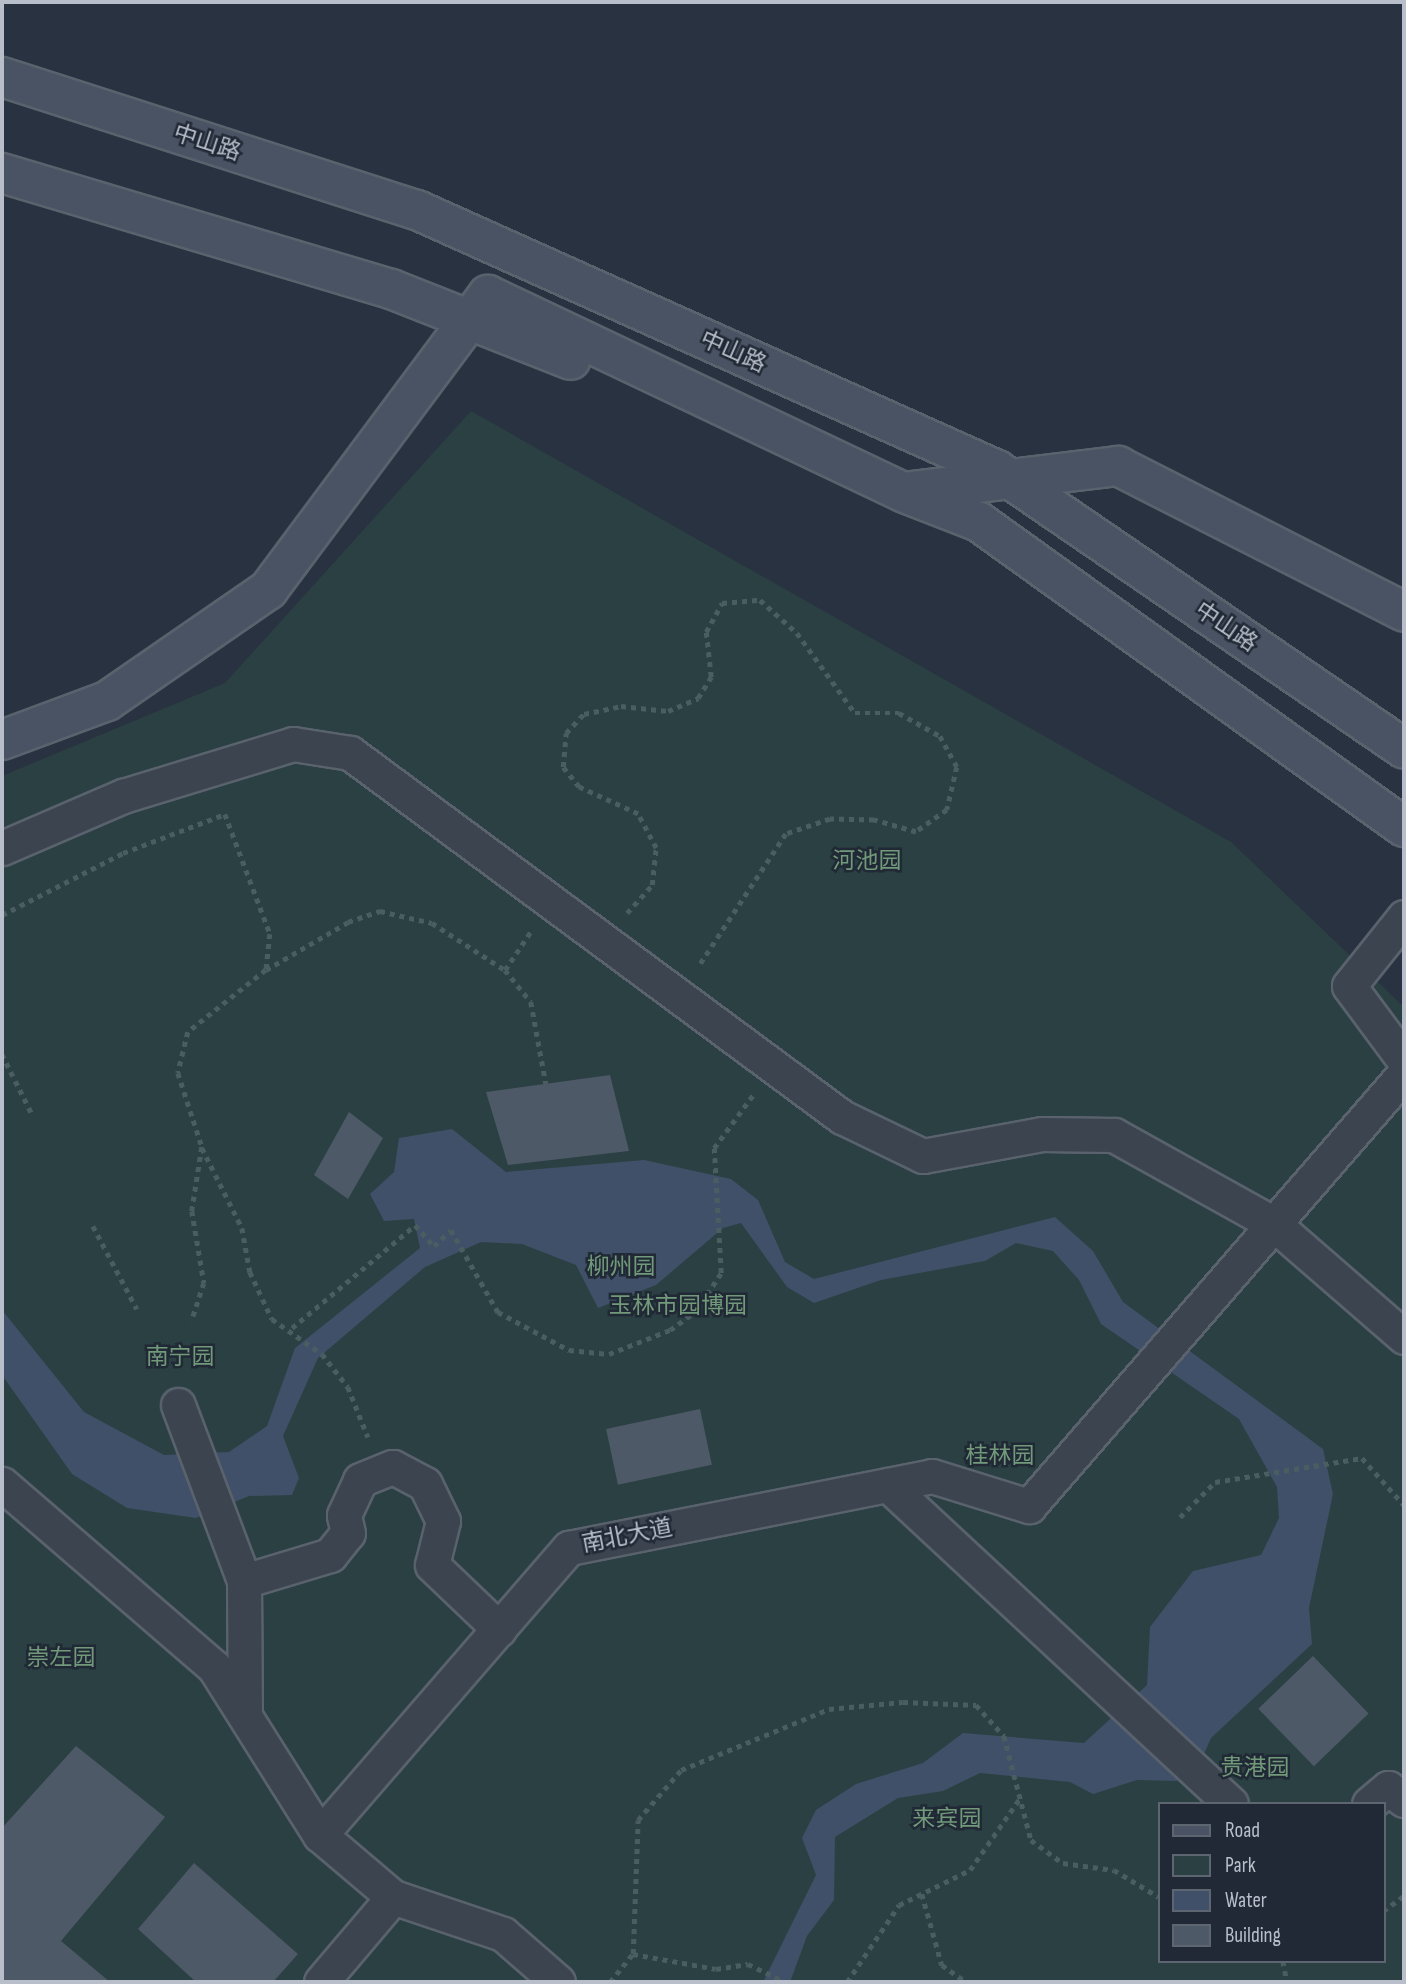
<!DOCTYPE html>
<meta charset="utf-8">
<style>
body{margin:0}
#map{position:relative;width:1406px;height:1984px;overflow:hidden;background:#283240;font-family:"Sofia Sans Condensed","Noto Sans SC",sans-serif}
div>[style]{position:absolute}
.green>*{inset:0;background:#2b4042}
.water>*{inset:0;background:#3f5068}
.building>*{inset:0;background:#4e5968;transform-origin:0 0}
.path>*{height:4.5px;margin-top:-2.25px;transform-origin:0;background:repeating-linear-gradient(90deg,#4a5d60 0 5px,transparent 0 10px)}
.roads{filter:drop-shadow(2px 0 #59626d) drop-shadow(-2px 0 #59626d) drop-shadow(0 2px #59626d) drop-shadow(0 -2px #59626d)}
.street>*{height:33px;margin:-16.5px;padding:0 16.5px;transform-origin:16.5px;border-radius:16.5px;background:#3c4450}
.secondary>*{height:38px;margin:-19px;padding:0 19px;transform-origin:19px;border-radius:19px;background:#4a5363}
span{translate:-50% -50%;white-space:nowrap;text-align:center;line-height:1.15;-webkit-text-stroke:5px #202935;paint-order:stroke}
.street-label{font-size:23px;color:#b8bfca}
.park-label{font-size:23px;color:#71997a}
.frame{position:absolute;inset:0;border:4px solid #b8bfca;pointer-events:none}
.legend{position:absolute;left:1158px;top:1802px;width:228px;height:161px;box-sizing:border-box;background:#202935;border:2px solid #5d6571;margin:0;padding:9px 12px;list-style:none;font-size:21px;color:#b8bfca}
.legend li{display:flex;align-items:center;gap:14px;height:35px}
.legend b{width:35px;border:2px solid #5d6571}
</style>
<div id="map">
<div class="green">
<div style="clip-path:polygon(evenodd,471px 411px,1231px 842px,1404px 1007px,1404px 1982px,2px 1982px,2px 776px,225px 683px,471px 411px,1159px 1804px,1383px 1804px,1383px 1961px,1159px 1961px,1159px 1804px)"></div>
</div>
<div class="water">
<div style="clip-path:polygon(452px 1129px,506px 1172px,644px 1160px,731px 1179px,758px 1200px,785px 1262px,814px 1279px,1055px 1217px,1093px 1251px,1123px 1302px,1323px 1449px,1333px 1494px,1309px 1608px,1312px 1644px,1211px 1738px,1201px 1761px,1176px 1781px,1137px 1780px,1093px 1794px,1070px 1782px,980px 1773px,943px 1791px,898px 1798px,835px 1837px,834px 1900px,807px 1936px,790px 1982px,763px 1982px,816px 1875px,802px 1838px,816px 1810px,856px 1784px,923px 1763px,963px 1733px,1084px 1743px,1147px 1685px,1150px 1627px,1193px 1571px,1261px 1555px,1279px 1518px,1277px 1487px,1239px 1419px,1101px 1324px,1079px 1280px,1053px 1251px,1016px 1243px,985px 1261px,881px 1280px,814px 1303px,787px 1287px,741px 1223px,723px 1228px,656px 1285px,598px 1308px,576px 1265px,522px 1244px,481px 1242px,425px 1267px,318px 1358px,283px 1436px,299px 1478px,292px 1495px,249px 1496px,196px 1518px,127px 1508px,72px 1474px,2px 1375px,2px 1310px,84px 1412px,164px 1455px,229px 1452px,267px 1426px,295px 1348px,420px 1248px,414px 1219px,384px 1221px,370px 1194px,394px 1172px,399px 1138px)"></div>
</div>
<div class="building">
<div style="clip-path:polygon(610px 1075px,629px 1151px,508px 1165px,486px 1092px)"></div>
<div style="clip-path:polygon(349px 1112px,383px 1138px,348px 1199px,314px 1175px)"></div>
<div style="left:700px;top:1409px;width:57px;height:96px;rotate:78deg"></div>
<div style="left:1313px;top:1656px;width:80px;height:76px;rotate:46deg"></div>
<div style="clip-path:polygon(76px 1746px,165px 1817px,61px 1941px,110px 1982px,2px 1982px,2px 1828px)"></div>
<div style="clip-path:polygon(194px 1863px,298px 1954px,273px 1982px,196px 1982px,138px 1929px)"></div>
</div>
<div class="path">
<div style="left:627px;top:913px;width:38px;rotate:-48deg"></div>
<div style="left:652px;top:885px;width:37px;rotate:-84deg"></div>
<div style="left:656px;top:848px;width:38px;rotate:-118deg"></div>
<div style="left:638px;top:814px;width:65px;rotate:-155.4deg"></div>
<div style="left:579px;top:787px;width:26px;rotate:-129deg"></div>
<div style="left:563px;top:767px;width:34px;rotate:-85deg"></div>
<div style="left:566px;top:733px;width:26px;rotate:-47deg"></div>
<div style="left:584px;top:714px;width:38px;rotate:-12deg"></div>
<div style="left:621px;top:706px;width:47px;rotate:6.1deg"></div>
<div style="left:668px;top:711px;width:33px;rotate:-23deg"></div>
<div style="left:698px;top:698px;width:25px;rotate:-58deg"></div>
<div style="left:711px;top:677px;width:45px;rotate:-96.3deg"></div>
<div style="left:706px;top:632px;width:33px;rotate:-61deg"></div>
<div style="left:722px;top:603px;width:38px;rotate:-5deg"></div>
<div style="left:760px;top:600px;width:50px;rotate:41.7deg"></div>
<div style="left:797px;top:633px;width:99px;rotate:54.1deg"></div>
<div style="left:855px;top:713px;width:44px"></div>
<div style="left:899px;top:713px;width:47px;rotate:29.3deg"></div>
<div style="left:940px;top:736px;width:35px;rotate:61deg"></div>
<div style="left:957px;top:767px;width:44px;rotate:103.1deg"></div>
<div style="left:947px;top:810px;width:38px;rotate:145deg"></div>
<div style="left:916px;top:832px;width:44px;rotate:-164.1deg"></div>
<div style="left:874px;top:820px;width:44px;rotate:-178.7deg"></div>
<div style="left:830px;top:819px;width:46px;rotate:161.2deg"></div>
<div style="left:786px;top:834px;width:158px;rotate:123.4deg"></div>
<div style="left:2px;top:915px;width:136px;rotate:-27.1deg"></div>
<div style="left:123px;top:853px;width:109px;rotate:-20.9deg"></div>
<div style="left:225px;top:814px;width:128px;rotate:69.4deg"></div>
<div style="left:270px;top:934px;width:36px;rotate:96deg"></div>
<div style="left:266px;top:970px;width:100px;rotate:141.5deg"></div>
<div style="left:188px;top:1032px;width:42px;rotate:103.7deg"></div>
<div style="left:178px;top:1073px;width:78px;rotate:72deg"></div>
<div style="left:202px;top:1147px;width:65px;rotate:98.9deg"></div>
<div style="left:192px;top:1211px;width:73px;rotate:80.5deg"></div>
<div style="left:204px;top:1283px;width:40px;rotate:108deg"></div>
<div style="left:266px;top:970px;width:95px;rotate:-30.3deg"></div>
<div style="left:348px;top:922px;width:34px;rotate:-19deg"></div>
<div style="left:380px;top:911px;width:53px;rotate:13deg"></div>
<div style="left:432px;top:923px;width:87px;rotate:32.8deg"></div>
<div style="left:505px;top:970px;width:47px;rotate:-56.3deg"></div>
<div style="left:505px;top:970px;width:41px;rotate:50.9deg"></div>
<div style="left:531px;top:1002px;width:83px;rotate:79.6deg"></div>
<div style="left:2px;top:1054px;width:67px;rotate:63.4deg"></div>
<div style="left:202px;top:1148px;width:89px;rotate:63.4deg"></div>
<div style="left:242px;top:1228px;width:45px;rotate:79.7deg"></div>
<div style="left:250px;top:1272px;width:52px;rotate:64.9deg"></div>
<div style="left:272px;top:1319px;width:61px;rotate:35deg"></div>
<div style="left:322px;top:1354px;width:42px;rotate:51.8deg"></div>
<div style="left:348px;top:1387px;width:54px;rotate:68.2deg"></div>
<div style="left:93px;top:1226px;width:94px;rotate:62.1deg"></div>
<div style="left:292px;top:1328px;width:160px;rotate:-39.9deg"></div>
<div style="left:415px;top:1225px;width:28px;rotate:48deg"></div>
<div style="left:434px;top:1246px;width:23px;rotate:-43deg"></div>
<div style="left:451px;top:1230px;width:95px;rotate:60.2deg"></div>
<div style="left:498px;top:1312px;width:81px;rotate:28.2deg"></div>
<div style="left:569px;top:1350px;width:40px;rotate:5.7deg"></div>
<div style="left:609px;top:1354px;width:66px;rotate:-21.5deg"></div>
<div style="left:670px;top:1330px;width:32px;rotate:-36deg"></div>
<div style="left:696px;top:1311px;width:45px;rotate:-56.7deg"></div>
<div style="left:721px;top:1273px;width:125px;rotate:-93.2deg"></div>
<div style="left:714px;top:1148px;width:66px;rotate:-53.7deg"></div>
<div style="left:1180px;top:1517px;width:49px;rotate:-45deg"></div>
<div style="left:1215px;top:1482px;width:149px;rotate:-9.3deg"></div>
<div style="left:1362px;top:1458px;width:63px;rotate:48.2deg"></div>
<div style="left:922px;top:1894px;width:74px;rotate:74.3deg"></div>
<div style="left:942px;top:1965px;width:29px;rotate:35deg"></div>
<div style="left:1383px;top:1911px;width:26px;rotate:-36deg"></div>
<div style="left:633px;top:1954px;width:84px;rotate:10.2deg"></div>
<div style="left:716px;top:1969px;width:32px;rotate:-9deg"></div>
<div style="left:748px;top:1964px;width:41px;rotate:25.9deg"></div>
<div style="left:1283px;top:1961px;width:21px;rotate:79deg"></div>
<div style="left:610px;top:1982px;width:36px;rotate:-51deg"></div>
<div style="left:633px;top:1954px;width:134px;rotate:-87.9deg"></div>
<div style="left:638px;top:1820px;width:66px;rotate:-49.3deg"></div>
<div style="left:681px;top:1770px;width:160px;rotate:-22.4deg"></div>
<div style="left:829px;top:1709px;width:74px;rotate:-5.4deg"></div>
<div style="left:903px;top:1702px;width:73px;rotate:2.4deg"></div>
<div style="left:976px;top:1705px;width:42px;rotate:47.9deg"></div>
<div style="left:1004px;top:1736px;width:107px;rotate:75.4deg"></div>
<div style="left:1031px;top:1840px;width:39px;rotate:36deg"></div>
<div style="left:1063px;top:1863px;width:51px;rotate:7.8deg"></div>
<div style="left:1114px;top:1870px;width:52px;rotate:31deg"></div>
<div style="left:847px;top:1982px;width:93px;rotate:-56deg"></div>
<div style="left:899px;top:1905px;width:79px;rotate:-26.2deg"></div>
<div style="left:970px;top:1870px;width:88px;rotate:-55.2deg"></div>
</div>
<div class="roads">
<div class="street">
<div style="left:2px;top:848px;width:132px;rotate:-23.3deg"></div>
<div style="left:123px;top:796px;width:178px;rotate:-17deg"></div>
<div style="left:293px;top:744px;width:58px;rotate:9deg"></div>
<div style="left:350px;top:753px;width:612px;rotate:36.5deg"></div>
<div style="left:842px;top:1117px;width:90px;rotate:25.7deg"></div>
<div style="left:923px;top:1156px;width:121px;rotate:-10.5deg"></div>
<div style="left:1042px;top:1134px;width:72px;rotate:0.8deg"></div>
<div style="left:1114px;top:1135px;width:183px;rotate:29.1deg"></div>
<div style="left:1274px;top:1224px;width:172px;rotate:41deg"></div>
<div style="left:1404px;top:917px;width:88px;rotate:128.6deg"></div>
<div style="left:1349px;top:986px;width:92px;rotate:53.4deg"></div>
<div style="left:178px;top:1405px;width:188px;rotate:69.4deg"></div>
<div style="left:244px;top:1581px;width:90px;rotate:-16.8deg"></div>
<div style="left:330px;top:1555px;width:28px;rotate:-51deg"></div>
<div style="left:348px;top:1533px;width:18px;rotate:-103deg"></div>
<div style="left:344px;top:1515px;width:38px;rotate:-65deg"></div>
<div style="left:360px;top:1480px;width:35px;rotate:-22deg"></div>
<div style="left:393px;top:1467px;width:36px;rotate:28deg"></div>
<div style="left:425px;top:1484px;width:41px;rotate:64.1deg"></div>
<div style="left:443px;top:1521px;width:45px;rotate:104deg"></div>
<div style="left:432px;top:1565px;width:93px;rotate:43.7deg"></div>
<div style="left:2px;top:1484px;width:280px;rotate:40.8deg"></div>
<div style="left:214px;top:1667px;width:199px;rotate:57.8deg"></div>
<div style="left:888px;top:1485px;width:468px;rotate:42.9deg"></div>
<div style="left:244px;top:1581px;width:134px;rotate:89.6deg"></div>
<div style="left:1369px;top:1804px;width:25px;rotate:-40deg"></div>
<div style="left:1388px;top:1788px;width:20px;rotate:37deg"></div>
<div style="left:393px;top:1897px;width:116px;rotate:18.6deg"></div>
<div style="left:503px;top:1934px;width:73px;rotate:41.1deg"></div>
<div style="left:321px;top:1982px;width:111px;rotate:-49.7deg"></div>
<div style="left:393px;top:1897px;width:96px;rotate:-139.7deg"></div>
<div style="left:320px;top:1835px;width:380px;rotate:-49.1deg"></div>
<div style="left:569px;top:1548px;width:370px;rotate:-11.2deg"></div>
<div style="left:932px;top:1476px;width:102px;rotate:17.2deg"></div>
<div style="left:1029px;top:1506px;width:572px;rotate:-49.04deg"></div>
</div>
<div class="secondary">
<div style="left:2px;top:77px;width:436px;rotate:17.8deg"></div>
<div style="left:417px;top:210px;width:636px;rotate:24.15deg"></div>
<div style="left:997px;top:470px;width:493px;rotate:34.4deg"></div>
<div style="left:2px;top:173px;width:406px;rotate:16.6deg"></div>
<div style="left:391px;top:289px;width:193px;rotate:21.5deg"></div>
<div style="left:907px;top:494px;width:77px;rotate:21.3deg"></div>
<div style="left:979px;top:522px;width:523px;rotate:35.67deg"></div>
<div style="left:2px;top:740px;width:112px;rotate:-20.4deg"></div>
<div style="left:107px;top:701px;width:196px;rotate:-34.6deg"></div>
<div style="left:268px;top:590px;width:368px;rotate:-53.3deg"></div>
<div style="left:488px;top:295px;width:459px;rotate:25.4deg"></div>
<div style="left:903px;top:492px;width:217px;rotate:-6.9deg"></div>
<div style="left:1118px;top:466px;width:321px;rotate:27deg"></div>
</div>
</div>
<div class="street-label">
<span style="left:207px;top:143px;rotate:18deg">中山路</span>
<span style="left:733px;top:352px;rotate:24deg">中山路</span>
<span style="left:1226px;top:627px;rotate:34deg">中山路</span>
<span style="left:627px;top:1536px;rotate:-11deg">南北大道</span>
</div>
<div class="park-label">
<span style="left:867px;top:861px">河池园</span>
<span style="left:621px;top:1267px">柳州园</span>
<span style="left:678px;top:1306px">玉林市园博园</span>
<span style="left:180px;top:1357px">南宁园</span>
<span style="left:1000px;top:1456px">桂林园</span>
<span style="left:61px;top:1658px">崇左园</span>
<span style="left:1255px;top:1768px">贵港园</span>
<span style="left:947px;top:1819px">来宾园</span>
</div>
<div class="frame"></div>
<ul class="legend">
<li><b style="height:9px;background:#4a5363"></b>Road</li>
<li><b style="height:19px;background:#2b4042"></b>Park</li>
<li><b style="height:19px;background:#3f5068"></b>Water</li>
<li><b style="height:19px;background:#4e5968"></b>Building</li>
</ul>
</div>
